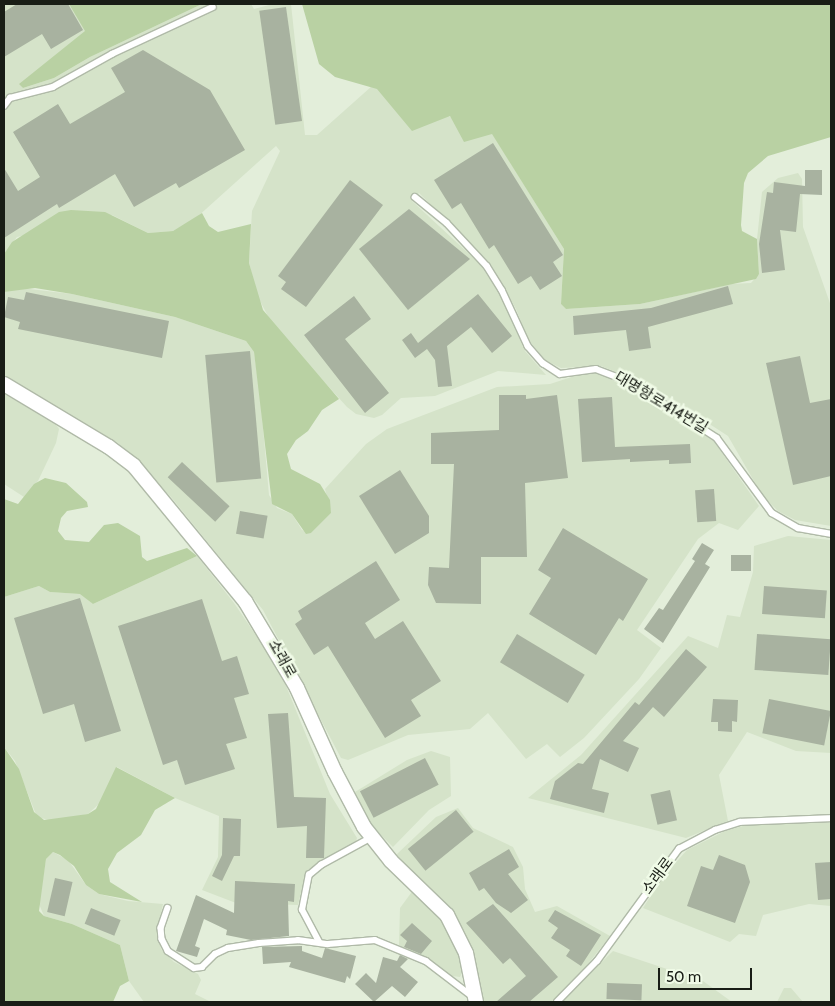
<!DOCTYPE html>
<meta charset="utf-8">
<style>
body{margin:0}
#map{position:relative;width:835px;height:1006px;overflow:hidden;background:#e3eeda;font-family:Cabin,"Noto Sans KR",sans-serif}
div>[style]{position:absolute}
.built>*{inset:0;background:#d5e3c9}
.green>*{inset:0;background:#b9d1a3}
.building>*{inset:0;background:#a8b2a0;transform-origin:0 0}
.roads{filter:drop-shadow(1px 0 #b0baa8) drop-shadow(-1px 0 #b0baa8) drop-shadow(0 1px #b0baa8) drop-shadow(0 -1px #b0baa8)}
.service>*{height:5.5px;margin:-2.75px;padding:0 2.75px;transform-origin:2.75px;border-radius:2.75px;background:#fff}
.tertiary>*{height:14px;margin:-7px;padding:0 7px;transform-origin:7px;border-radius:7px;background:#fff}
span{translate:-50% -50%;white-space:nowrap;text-align:center;line-height:1.15;-webkit-text-stroke:5px #f0fbe7;paint-order:stroke}
.street-label{font-size:15px;color:#191d16}
.frame{position:absolute;inset:0;border:5px solid #191d16;pointer-events:none}
.scale{position:absolute;left:658px;top:968px;width:94px;height:22px;box-sizing:border-box;border:2px solid #191d16;border-top:0;padding-left:6px;font-size:15px;line-height:18px;white-space:nowrap;color:#191d16;-webkit-text-stroke:4px #f0fbe7;paint-order:stroke}
</style>
<div id="map">
<div class="built">
<div style="clip-path:polygon(4px 4px,69px 4px,86px 31px,20px 84px,23px 88px,54px 78px,90px 57px,202px 4px,251px 4px,254px 9px,273px 4px,291px 4px,305px 135px,317px 135px,372px 86px,492px 133px,564px 249px,561px 304px,566px 309px,640px 304px,731px 284px,751px 283px,759px 274px,757px 239px,762px 192px,778px 178px,798px 173px,802px 179px,803px 227px,831px 306px,831px 526px,795px 520px,778px 511px,762px 495px,728px 436px,651px 386px,601px 366px,561px 368px,545px 360px,528px 339px,516px 309px,490px 263px,419px 193px,412px 201px,480px 264px,499px 293px,525px 351px,546px 375px,498px 371px,435px 396px,401px 398px,382px 415px,374px 418px,356px 414px,347px 407px,272px 324px,258px 297px,249px 263px,252px 211px,280px 151px,276px 146px,196px 218px,173px 231px,148px 233px,112px 215px,17px 237px,4px 254px)"></div>
<div style="clip-path:polygon(21px 288px,72px 294px,175px 317px,246px 341px,254px 352px,260px 394px,269px 495px,277px 508px,292px 514px,302px 530px,311px 533px,331px 513px,325px 489px,366px 444px,387px 429px,497px 387px,550px 384px,587px 372px,604px 374px,634px 389px,713px 440px,759px 506px,738px 530px,719px 523px,698px 539px,637px 630px,661px 648px,639px 679px,584px 738px,560px 757px,547px 744px,526px 759px,488px 713px,470px 729px,408px 735px,348px 760px,341px 758px,263px 610px,171px 497px,118px 443px,4px 375px,4px 292px)"></div>
<div style="clip-path:polygon(4px 394px,54px 422px,59px 429px,56px 443px,38px 481px,24px 497px,4px 484px)"></div>
<div style="clip-path:polygon(788px 536px,831px 540px,831px 753px,796px 751px,747px 732px,719px 775px,728px 821px,686px 838px,528px 798px,581px 755px,688px 636px,718px 648px,727px 615px,740px 617px,753px 572px,754px 546px)"></div>
<div style="clip-path:polygon(197px 556px,234px 603px,280px 671px,330px 794px,357px 838px,355px 844px,306px 871px,298px 905px,236px 903px,202px 890px,218px 857px,219px 816px,175px 798px,117px 767px,102px 801px,88px 814px,53px 821px,37px 817px,15px 761px,4px 747px,4px 597px,39px 586px,50px 592px,81px 594px,93px 604px)"></div>
<div style="clip-path:polygon(431px 751px,450px 757px,451px 796px,429px 810px,393px 847px,367px 821px,355px 792px,407px 760px)"></div>
<div style="clip-path:polygon(458px 808px,473px 828px,513px 847px,523px 867px,525px 889px,535px 912px,557px 906px,610px 936px,584px 969px,551px 1002px,483px 1002px,472px 950px,450px 910px,398px 857px,397px 854px,436px 817px)"></div>
<div style="clip-path:polygon(782px 821px,831px 823px,831px 906px,809px 904px,763px 915px,756px 936px,739px 934px,730px 942px,643px 908px,662px 878px,687px 850px,725px 831px,750px 824px)"></div>
<div style="clip-path:polygon(53px 852px,68px 860px,86px 885px,99px 894px,128px 901px,163px 904px,157px 931px,161px 949px,174px 962px,198px 974px,201px 980px,195px 994px,211px 1002px,144px 1002px,129px 981px,120px 945px,72px 924px,44px 916px,39px 904px,46px 859px)"></div>
<div style="clip-path:polygon(414px 889px,430px 903px,453px 934px,464px 969px,460px 977px,452px 976px,399px 945px,400px 908px)"></div>
<div style="clip-path:polygon(613px 951px,703px 981px,732px 1002px,561px 1002px)"></div>
<div style="clip-path:polygon(784px 988px,791px 988px,803px 1002px,777px 1002px)"></div>
</div>
<div class="green">
<div style="clip-path:polygon(69px 4px,202px 4px,90px 57px,54px 78px,23px 88px,19px 84px,85px 31px)"></div>
<div style="clip-path:polygon(302px 4px,831px 4px,831px 137px,768px 156px,748px 173px,744px 183px,741px 225px,742px 231px,757px 239px,759px 274px,756px 279px,640px 304px,566px 309px,561px 304px,564px 249px,492px 134px,464px 142px,450px 116px,412px 131px,377px 89px,335px 77px,319px 64px)"></div>
<div style="clip-path:polygon(71px 210px,105px 212px,148px 233px,173px 231px,202px 213px,209px 226px,218px 232px,251px 224px,249px 263px,263px 310px,339px 399px,322px 410px,308px 431px,296px 440px,287px 454px,291px 469px,320px 484px,330px 500px,331px 513px,311px 533px,306px 534px,292px 514px,272px 504px,254px 352px,246px 341px,175px 317px,72px 294px,35px 288px,4px 292px,4px 254px,12px 242px,59px 212px)"></div>
<div style="clip-path:polygon(45px 478px,66px 483px,87px 502px,88px 507px,67px 511px,61px 518px,58px 531px,65px 540px,89px 542px,104px 525px,118px 523px,140px 536px,142px 557px,147px 561px,187px 548px,197px 556px,93px 604px,80px 594px,50px 592px,39px 586px,4px 597px,4px 499px,18px 504px,34px 484px)"></div>
<div style="clip-path:polygon(4px 747px,19px 769px,34px 812px,44px 820px,88px 814px,96px 809px,116px 767px,175px 798px,155px 810px,141px 835px,117px 853px,108px 869px,110px 882px,142px 902px,99px 894px,86px 885px,74px 866px,60px 855px,53px 852px,46px 859px,39px 911px,44px 916px,72px 924px,120px 945px,129px 981px,120px 986px,113px 1002px,4px 1002px)"></div>
</div>
<div class="building">
<div style="clip-path:polygon(17px 4px,68px 4px,83px 30px,51px 49px,42px 34px,4px 57px,4px 12px)"></div>
<div style="left:286px;top:7px;width:115px;height:27px;rotate:82deg"></div>
<div style="clip-path:polygon(143px 50px,210px 90px,245px 150px,179px 188px,176px 183px,134px 207px,115px 174px,59px 208px,57px 204px,4px 238px,4px 168px,18px 191px,40px 177px,13px 132px,58px 104px,70px 124px,125px 92px,111px 68px)"></div>
<div style="clip-path:polygon(493px 143px,563px 255px,553px 262px,562px 276px,540px 290px,531px 276px,518px 284px,494px 245px,489px 249px,461px 203px,452px 209px,434px 180px)"></div>
<div style="clip-path:polygon(805px 170px,822px 170px,822px 195px,800px 194px,796px 232px,780px 230px,785px 270px,762px 273px,759px 244px,767px 192px,773px 193px,774px 182px,805px 186px)"></div>
<div style="clip-path:polygon(350px 180px,383px 205px,306px 307px,281px 289px,286px 282px,278px 276px)"></div>
<div style="clip-path:polygon(409px 209px,470px 259px,408px 310px,359px 249px)"></div>
<div style="clip-path:polygon(728px 286px,733px 304px,648px 327px,651px 348px,629px 351px,626px 330px,574px 335px,573px 316px,651px 308px)"></div>
<div style="clip-path:polygon(26px 292px,169px 321px,162px 358px,18px 329px,20px 322px,4px 317px,8px 297px,24px 300px)"></div>
<div style="clip-path:polygon(478px 294px,512px 336px,492px 353px,471px 327px,447px 346px,452px 386px,438px 387px,435px 360px,427px 349px,415px 358px,402px 340px,411px 333px,418px 343px)"></div>
<div style="clip-path:polygon(354px 296px,371px 319px,345px 339px,389px 393px,365px 413px,304px 335px)"></div>
<div style="left:250px;top:351px;width:128px;height:45px;rotate:85deg"></div>
<div style="clip-path:polygon(800px 356px,810px 403px,831px 399px,831px 476px,793px 485px,766px 363px)"></div>
<div style="clip-path:polygon(499px 395px,526px 395px,526px 399px,557px 395px,568px 478px,525px 483px,527px 557px,481px 557px,481px 604px,436px 603px,428px 585px,429px 567px,449px 568px,454px 464px,431px 464px,431px 433px,499px 430px)"></div>
<div style="clip-path:polygon(612px 397px,615px 447px,690px 444px,691px 463px,669px 464px,669px 460px,630px 462px,630px 459px,582px 462px,578px 399px)"></div>
<div style="left:182px;top:462px;width:65px;height:21px;rotate:43deg"></div>
<div style="clip-path:polygon(400px 470px,429px 516px,429px 533px,395px 554px,359px 496px)"></div>
<div style="left:714px;top:489px;width:32px;height:19px;rotate:86deg"></div>
<div style="left:240px;top:511px;width:28px;height:23px;rotate:10deg"></div>
<div style="clip-path:polygon(563px 528px,648px 579px,623px 621px,619px 618px,596px 655px,529px 614px,551px 578px,538px 570px)"></div>
<div style="clip-path:polygon(702px 543px,714px 550px,705px 564px,710px 567px,663px 643px,644px 629px,659px 608px,663px 610px,695px 561px,692px 559px)"></div>
<div style="left:751px;top:555px;width:16px;height:20px;rotate:90deg"></div>
<div style="clip-path:polygon(376px 561px,400px 600px,365px 623px,375px 639px,403px 621px,441px 681px,411px 700px,421px 716px,385px 738px,328px 646px,314px 655px,295px 624px,302px 619px,298px 611px)"></div>
<div style="left:764px;top:586px;width:63px;height:28px;rotate:4deg"></div>
<div style="clip-path:polygon(80px 598px,121px 731px,85px 742px,74px 704px,43px 714px,14px 618px)"></div>
<div style="clip-path:polygon(202px 599px,222px 661px,237px 656px,249px 694px,234px 698px,247px 738px,226px 744px,235px 769px,185px 785px,177px 760px,163px 765px,118px 626px)"></div>
<div style="left:517px;top:634px;width:79px;height:33px;rotate:31deg"></div>
<div style="left:757px;top:634px;width:74px;height:36px;rotate:4deg"></div>
<div style="clip-path:polygon(686px 649px,707px 667px,664px 717px,653px 707px,623px 741px,639px 748px,628px 772px,600px 759px,592px 789px,609px 793px,604px 813px,550px 799px,555px 781px,578px 763px,583px 764px,635px 702px,639px 705px)"></div>
<div style="clip-path:polygon(713px 699px,738px 700px,737px 722px,732px 721px,732px 732px,718px 731px,718px 722px,711px 722px)"></div>
<div style="left:769px;top:699px;width:63px;height:35px;rotate:11deg"></div>
<div style="clip-path:polygon(288px 713px,294px 797px,326px 798px,324px 858px,306px 858px,307px 826px,277px 828px,268px 714px)"></div>
<div style="left:425px;top:758px;width:30px;height:73px;rotate:63deg"></div>
<div style="left:670px;top:790px;width:31px;height:20px;rotate:77deg"></div>
<div style="left:456px;top:810px;width:28px;height:62px;rotate:51deg"></div>
<div style="clip-path:polygon(223px 818px,241px 819px,240px 856px,234px 856px,222px 881px,212px 876px,222px 855px)"></div>
<div style="clip-path:polygon(509px 849px,519px 867px,508px 874px,528px 900px,511px 913px,496px 903px,484px 888px,479px 891px,469px 873px)"></div>
<div style="clip-path:polygon(719px 855px,745px 865px,750px 882px,735px 923px,687px 906px,701px 866px,713px 870px)"></div>
<div style="clip-path:polygon(831px 862px,831px 899px,818px 900px,815px 863px)"></div>
<div style="left:55px;top:878px;width:18px;height:35px;rotate:13deg"></div>
<div style="clip-path:polygon(235px 881px,295px 884px,294px 902px,288px 901px,289px 936px,251px 940px,226px 935px,227px 930px,204px 919px,195px 946px,200px 948px,197px 957px,176px 951px,196px 895px,234px 913px)"></div>
<div style="clip-path:polygon(493px 904px,558px 977px,529px 1002px,496px 1002px,526px 976px,510px 958px,503px 964px,466px 923px)"></div>
<div style="left:91px;top:908px;width:32px;height:17px;rotate:22deg"></div>
<div style="clip-path:polygon(555px 910px,601px 935px,581px 966px,566px 956px,570px 950px,551px 938px,558px 928px,548px 921px)"></div>
<div style="clip-path:polygon(412px 923px,432px 941px,421px 954px,404px 947px,407px 941px,400px 935px)"></div>
<div style="clip-path:polygon(302px 946px,302px 951px,322px 958px,325px 948px,356px 956px,350px 979px,347px 976px,345px 983px,289px 967px,291px 962px,263px 964px,262px 947px)"></div>
<div style="clip-path:polygon(400px 955px,408px 959px,400px 967px,418px 982px,405px 997px,392px 986px,374px 1002px,355px 984px,366px 973px,376px 983px,383px 957px,397px 961px)"></div>
<div style="left:607px;top:983px;width:35px;height:16px;rotate:2deg"></div>
</div>
<div class="roads">
<div class="service">
<div style="left:4px;top:106px;width:10px;rotate:-53deg"></div>
<div style="left:10px;top:98px;width:44px;rotate:-14.3deg"></div>
<div style="left:53px;top:87px;width:68px;rotate:-29.2deg"></div>
<div style="left:112px;top:54px;width:111px;rotate:-25deg"></div>
<div style="left:415px;top:197px;width:41px;rotate:39.1deg"></div>
<div style="left:447px;top:223px;width:59px;rotate:47.1deg"></div>
<div style="left:487px;top:266px;width:28px;rotate:58deg"></div>
<div style="left:502px;top:290px;width:62px;rotate:65.1deg"></div>
<div style="left:528px;top:346px;width:23px;rotate:49deg"></div>
<div style="left:543px;top:363px;width:20px;rotate:33deg"></div>
<div style="left:560px;top:374px;width:36px;rotate:-8deg"></div>
<div style="left:596px;top:369px;width:39px;rotate:21deg"></div>
<div style="left:632px;top:383px;width:101px;rotate:32.9deg"></div>
<div style="left:717px;top:438px;width:93px;rotate:53.7deg"></div>
<div style="left:772px;top:513px;width:30px;rotate:30deg"></div>
<div style="left:798px;top:528px;width:34px;rotate:10deg"></div>
<div style="left:168px;top:908px;width:21px;rotate:109deg"></div>
<div style="left:161px;top:928px;width:11px;rotate:85deg"></div>
<div style="left:162px;top:939px;width:13px;rotate:63deg"></div>
<div style="left:168px;top:951px;width:31px;rotate:33deg"></div>
<div style="left:194px;top:968px;width:8px;rotate:-7deg"></div>
<div style="left:202px;top:967px;width:18px;rotate:-45deg"></div>
<div style="left:215px;top:954px;width:14px;rotate:-25deg"></div>
<div style="left:228px;top:948px;width:31px;rotate:-9deg"></div>
<div style="left:259px;top:943px;width:39px;rotate:-4deg"></div>
<div style="left:298px;top:940px;width:30px;rotate:8deg"></div>
<div style="left:328px;top:944px;width:47px;rotate:-4.9deg"></div>
<div style="left:375px;top:940px;width:55px;rotate:22.4deg"></div>
<div style="left:426px;top:961px;width:58px;rotate:37.3deg"></div>
<div style="left:319px;top:942px;width:36px;rotate:-118deg"></div>
<div style="left:302px;top:910px;width:36px;rotate:-79deg"></div>
<div style="left:309px;top:875px;width:16px;rotate:-40deg"></div>
<div style="left:321px;top:865px;width:58px;rotate:-28.8deg"></div>
<div style="left:557px;top:1002px;width:57px;rotate:-45.7deg"></div>
<div style="left:597px;top:961px;width:139px;rotate:-53.8deg"></div>
<div style="left:679px;top:849px;width:41px;rotate:-27.8deg"></div>
<div style="left:715px;top:830px;width:26px;rotate:-18deg"></div>
<div style="left:740px;top:822px;width:91px;rotate:-2.5deg"></div>
</div>
<div class="tertiary">
<div style="left:4px;top:384px;width:122px;rotate:31deg"></div>
<div style="left:109px;top:447px;width:31px;rotate:37deg"></div>
<div style="left:134px;top:466px;width:175px;rotate:50.6deg"></div>
<div style="left:245px;top:601px;width:101px;rotate:59.1deg"></div>
<div style="left:297px;top:688px;width:92px;rotate:65.7deg"></div>
<div style="left:335px;top:772px;width:62px;rotate:62.2deg"></div>
<div style="left:364px;top:827px;width:43px;rotate:51.5deg"></div>
<div style="left:391px;top:861px;width:78px;rotate:44deg"></div>
<div style="left:447px;top:915px;width:42px;rotate:63.4deg"></div>
<div style="left:466px;top:953px;width:50px;rotate:78.5deg"></div>
</div>
</div>
<div class="street-label">
<span style="left:661px;top:403px;rotate:31deg">대명항로414번길</span>
<span style="left:282px;top:659px;rotate:61deg">소래로</span>
<span style="left:658px;top:876px;rotate:-54deg">소래로</span>
</div>
<div class="frame"></div>
<div class="scale">50 m</div>
</div>
